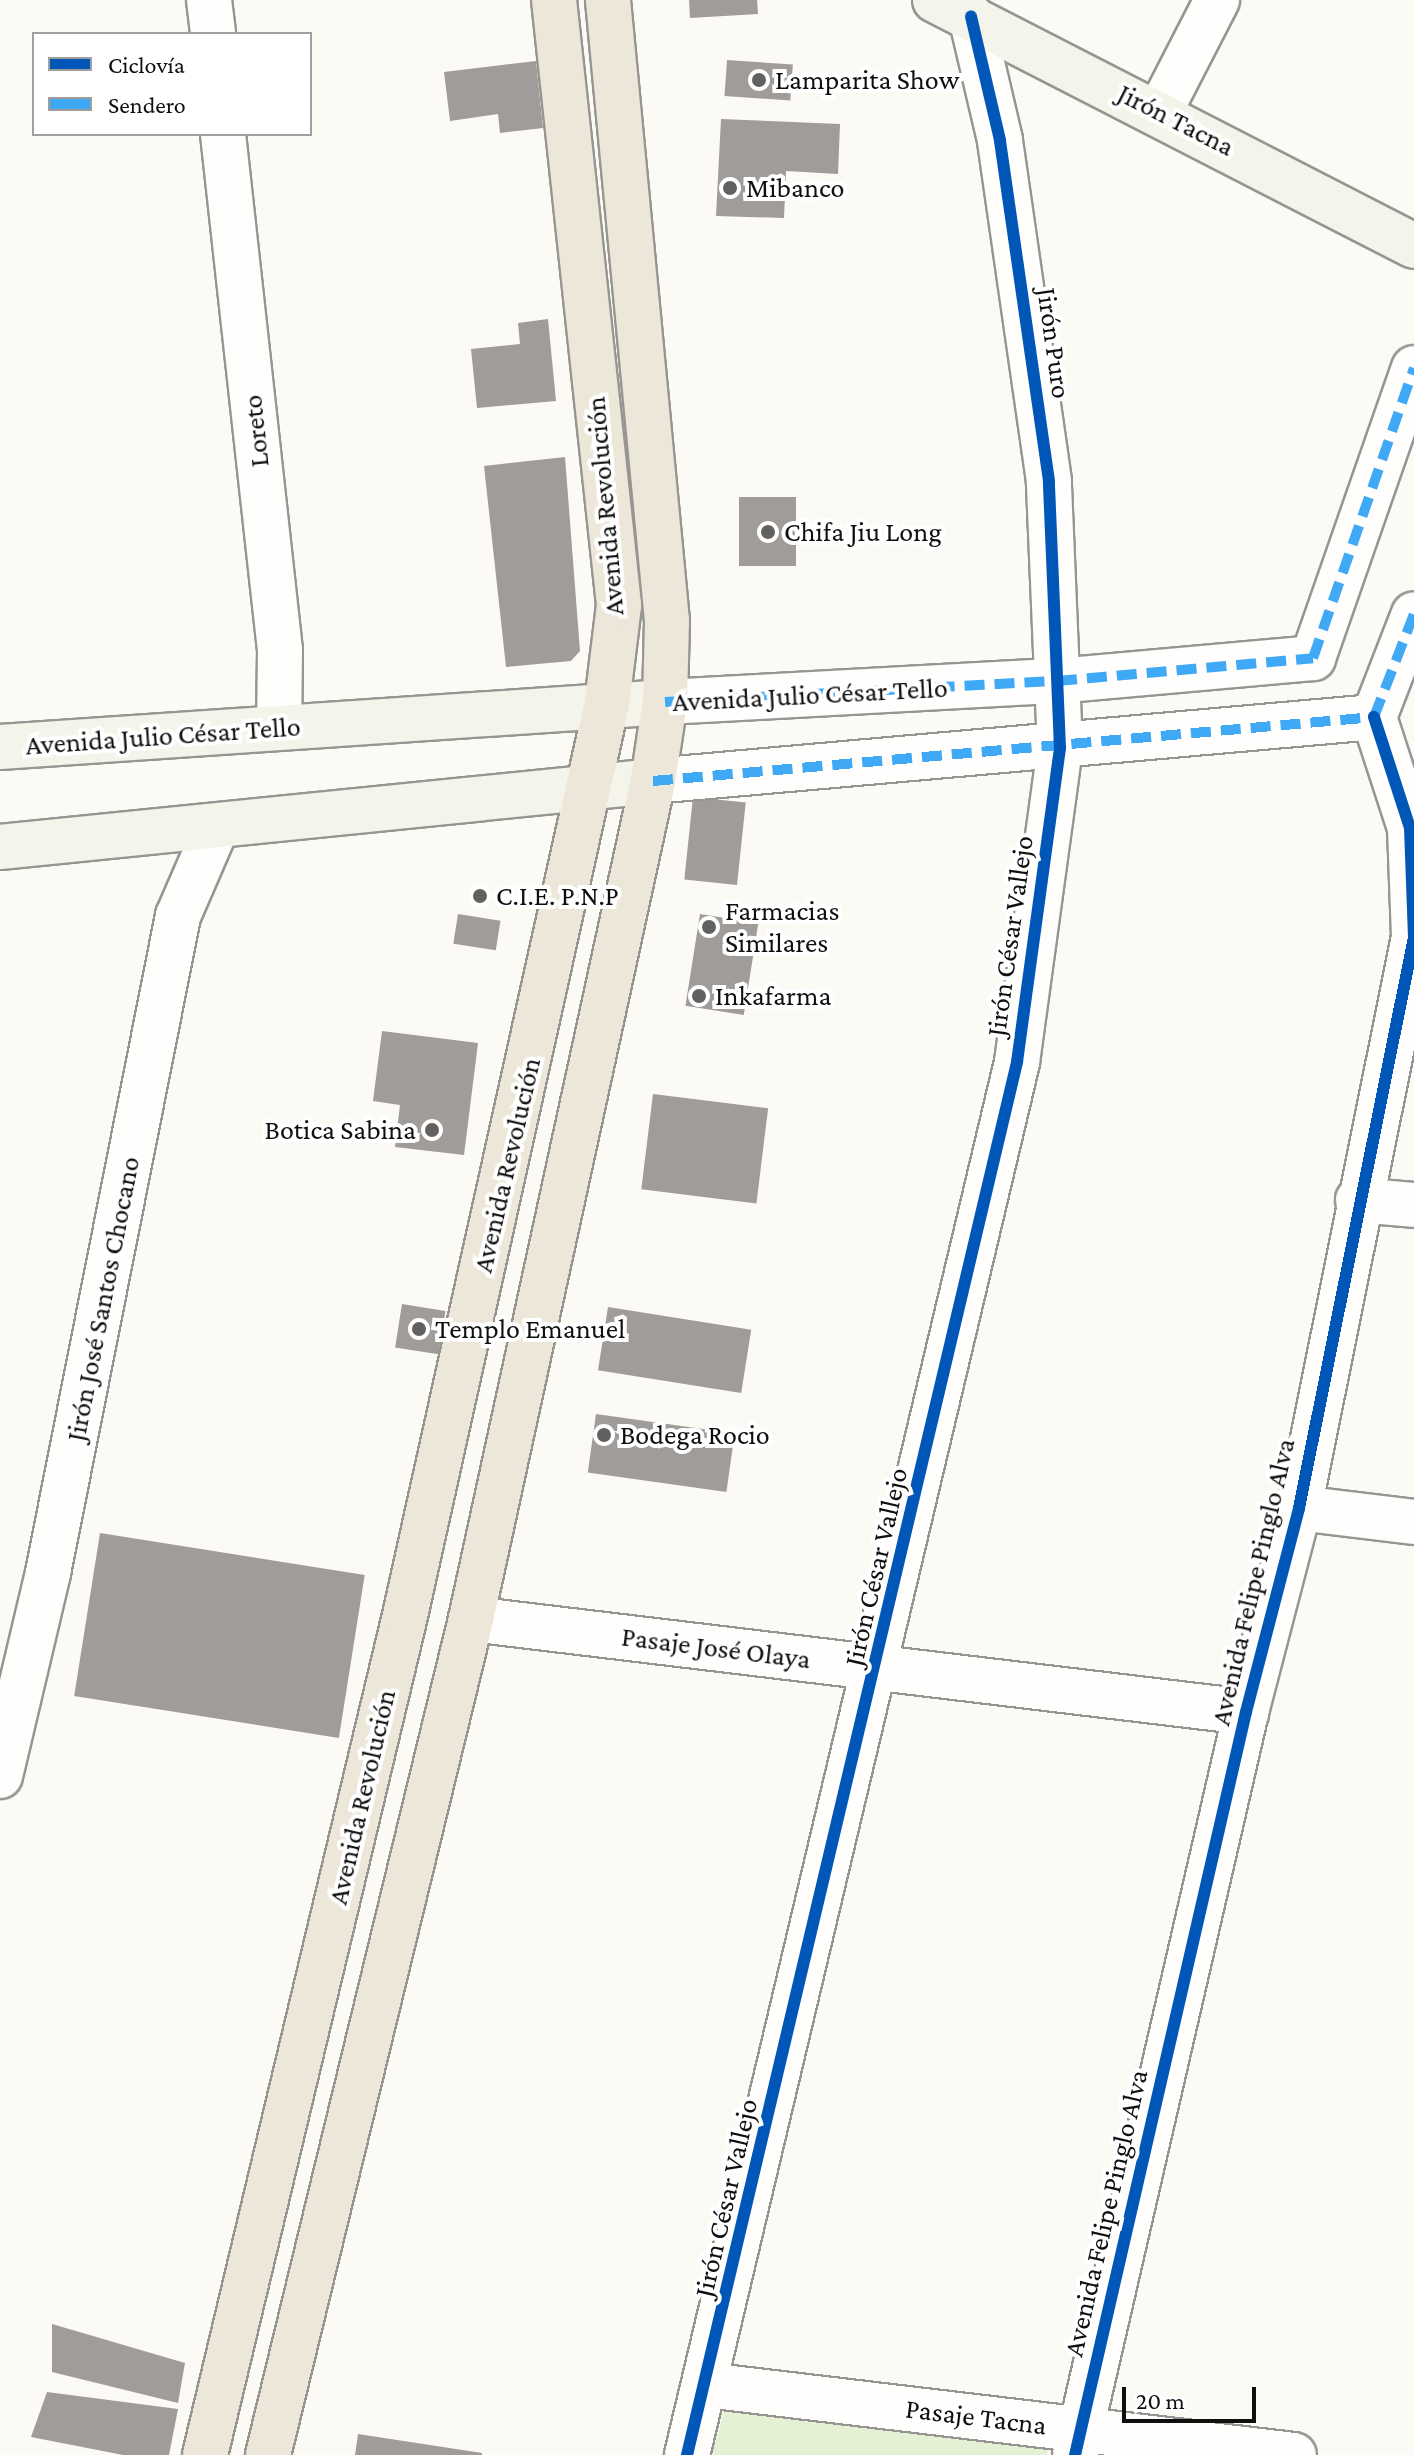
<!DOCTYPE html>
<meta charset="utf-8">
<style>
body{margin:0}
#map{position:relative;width:1414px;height:2455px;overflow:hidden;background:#fcfaf4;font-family:"Crimson Pro",serif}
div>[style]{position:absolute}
.green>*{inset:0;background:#e5f1d4}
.building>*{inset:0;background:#9f9c99;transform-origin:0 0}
.roads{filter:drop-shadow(2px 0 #969592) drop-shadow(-2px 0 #969592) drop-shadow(0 2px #969592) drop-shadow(0 -2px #969592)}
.street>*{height:44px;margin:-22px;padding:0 22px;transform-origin:22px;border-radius:22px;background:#fffefd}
.secondary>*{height:44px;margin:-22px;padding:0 22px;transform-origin:22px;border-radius:22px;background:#f5f4ea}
.primary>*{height:44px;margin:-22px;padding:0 22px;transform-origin:22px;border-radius:22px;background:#ede7d9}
.quiet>*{height:10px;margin-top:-5px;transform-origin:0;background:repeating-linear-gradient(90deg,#3fa9f5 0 20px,transparent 0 30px)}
.cycleway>*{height:12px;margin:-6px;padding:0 6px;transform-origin:6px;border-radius:6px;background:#0057b8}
.dots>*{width:22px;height:22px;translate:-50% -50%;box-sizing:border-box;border:4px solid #fff;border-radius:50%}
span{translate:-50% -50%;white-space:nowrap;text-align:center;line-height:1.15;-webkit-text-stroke:8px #fff;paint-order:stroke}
.poi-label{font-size:28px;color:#0f0f0f}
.left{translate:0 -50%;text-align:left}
.right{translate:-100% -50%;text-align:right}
.street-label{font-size:28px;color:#0f0f0f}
.legend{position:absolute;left:32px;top:32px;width:280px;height:104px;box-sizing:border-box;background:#fff;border:2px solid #9f9f9f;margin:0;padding:10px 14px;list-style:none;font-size:24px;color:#0f0f0f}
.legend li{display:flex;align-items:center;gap:16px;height:40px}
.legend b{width:40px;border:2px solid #9f9f9f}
.scale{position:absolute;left:1122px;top:2387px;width:134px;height:36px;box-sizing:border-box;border:4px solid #0f0f0f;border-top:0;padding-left:10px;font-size:24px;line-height:28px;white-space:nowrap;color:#0f0f0f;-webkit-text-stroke:6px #fff;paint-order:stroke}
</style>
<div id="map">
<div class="green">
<div style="clip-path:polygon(726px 2404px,1049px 2447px,1047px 2455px,712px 2455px)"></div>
</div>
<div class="building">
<div style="clip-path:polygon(689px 0,757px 0,758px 14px,690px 18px)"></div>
<div style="left:727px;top:60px;width:66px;height:36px;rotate:4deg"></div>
<div style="clip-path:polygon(536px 61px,543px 128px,500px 133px,498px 114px,450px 121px,444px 72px)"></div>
<div style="clip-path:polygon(721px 119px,840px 124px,838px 174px,786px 171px,784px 218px,716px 216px)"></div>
<div style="clip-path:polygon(548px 319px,556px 401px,477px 408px,471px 349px,520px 344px,518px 323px)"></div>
<div style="clip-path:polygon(565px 457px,580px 651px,571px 661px,506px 667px,484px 466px)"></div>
<div style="left:796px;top:497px;width:69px;height:57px;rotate:90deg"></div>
<div style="left:693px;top:797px;width:53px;height:83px;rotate:6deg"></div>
<div style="left:458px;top:914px;width:43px;height:30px;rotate:9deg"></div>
<div style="left:700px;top:914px;width:59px;height:93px;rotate:9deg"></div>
<div style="clip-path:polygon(382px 1031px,478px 1043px,464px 1155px,395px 1147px,400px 1105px,373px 1101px)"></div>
<div style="left:653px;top:1094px;width:116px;height:96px;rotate:7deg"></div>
<div style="left:402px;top:1304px;width:44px;height:44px;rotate:9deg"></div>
<div style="left:608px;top:1307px;width:145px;height:64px;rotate:9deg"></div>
<div style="left:596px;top:1414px;width:140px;height:59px;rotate:8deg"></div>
<div style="left:100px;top:1533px;width:268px;height:165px;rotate:9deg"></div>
<div style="clip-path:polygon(52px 2324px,185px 2363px,178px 2403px,52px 2372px)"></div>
<div style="clip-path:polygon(47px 2392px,178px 2409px,169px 2455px,123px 2455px,31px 2437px)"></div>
<div style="clip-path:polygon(358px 2434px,482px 2453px,482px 2455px,355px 2455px)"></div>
</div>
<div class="roads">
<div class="street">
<div style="left:209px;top:0;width:34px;rotate:83deg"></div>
<div style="left:1160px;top:111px;width:125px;rotate:-62.8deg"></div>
<div style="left:223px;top:134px;width:519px;rotate:83.7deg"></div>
<div style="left:280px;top:650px;width:78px;rotate:90.7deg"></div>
<div style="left:665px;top:702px;width:393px;rotate:-3.1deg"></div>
<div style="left:1057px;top:681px;width:257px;rotate:-5.1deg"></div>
<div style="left:1313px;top:658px;width:307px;rotate:-70.8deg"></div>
<div style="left:653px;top:781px;width:724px;rotate:-5.07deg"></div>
<div style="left:1374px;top:717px;width:110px;rotate:-68.8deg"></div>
<div style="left:1358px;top:1200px;width:56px;rotate:5.1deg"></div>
<div style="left:1299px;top:1508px;width:116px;rotate:6.9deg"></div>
<div style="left:471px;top:1619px;width:781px;rotate:6.84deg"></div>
<div style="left:0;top:1776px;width:209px;rotate:-76.7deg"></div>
<div style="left:48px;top:1573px;width:670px;rotate:-78.81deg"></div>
<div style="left:178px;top:916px;width:98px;rotate:-66.6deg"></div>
<div style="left:706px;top:2385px;width:592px;rotate:6.79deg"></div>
<div style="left:687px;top:2455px;width:1432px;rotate:-76.67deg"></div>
<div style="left:1017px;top:1062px;width:317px;rotate:-82.2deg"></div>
<div style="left:1060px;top:748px;width:267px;rotate:-92.4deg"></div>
<div style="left:1049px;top:481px;width:345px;rotate:-98.2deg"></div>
<div style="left:1000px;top:140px;width:127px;rotate:-103.2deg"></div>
<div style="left:1075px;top:2455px;width:762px;rotate:-77.04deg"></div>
<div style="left:1246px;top:1712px;width:211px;rotate:-75.4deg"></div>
<div style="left:1299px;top:1508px;width:582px;rotate:-78.61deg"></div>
<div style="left:1414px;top:937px;width:109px;rotate:-92.1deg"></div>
<div style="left:1410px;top:828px;width:117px;rotate:-108deg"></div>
</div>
<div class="secondary">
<div style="left:935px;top:0;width:538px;rotate:27.18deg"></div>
<div style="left:0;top:747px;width:667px;rotate:-3.87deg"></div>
<div style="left:0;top:847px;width:656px;rotate:-5.77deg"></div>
</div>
<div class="primary">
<div style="left:205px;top:2455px;width:868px;rotate:-76.6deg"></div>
<div style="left:406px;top:1611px;width:930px;rotate:-77.52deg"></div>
<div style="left:607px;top:703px;width:99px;rotate:-83deg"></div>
<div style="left:619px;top:605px;width:608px;rotate:-96.13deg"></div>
<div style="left:268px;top:2455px;width:860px;rotate:-76.35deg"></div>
<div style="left:471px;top:1619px;width:858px;rotate:-77.75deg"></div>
<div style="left:653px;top:781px;width:80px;rotate:-81.4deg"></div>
<div style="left:665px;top:702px;width:81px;rotate:-88.6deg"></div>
<div style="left:667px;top:621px;width:624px;rotate:-95.43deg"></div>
</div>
</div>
<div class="quiet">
<div style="left:665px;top:702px;width:393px;rotate:-3.1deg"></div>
<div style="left:1057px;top:681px;width:257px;rotate:-5.1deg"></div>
<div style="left:1313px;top:658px;width:307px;rotate:-70.8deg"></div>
<div style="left:653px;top:781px;width:724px;rotate:-5.07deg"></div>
<div style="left:1374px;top:717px;width:110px;rotate:-68.8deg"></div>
</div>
<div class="cycleway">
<div style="left:687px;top:2455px;width:1432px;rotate:-76.67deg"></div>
<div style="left:1017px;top:1062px;width:317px;rotate:-82.2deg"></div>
<div style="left:1060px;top:748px;width:267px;rotate:-92.4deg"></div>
<div style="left:1049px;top:481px;width:345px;rotate:-98.2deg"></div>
<div style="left:1000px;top:140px;width:127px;rotate:-103.2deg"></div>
<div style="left:1075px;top:2455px;width:762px;rotate:-77.04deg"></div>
<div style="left:1246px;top:1712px;width:211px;rotate:-75.4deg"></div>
<div style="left:1299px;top:1508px;width:582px;rotate:-78.61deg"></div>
<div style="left:1414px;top:937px;width:109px;rotate:-92.1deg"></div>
<div style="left:1410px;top:828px;width:117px;rotate:-108deg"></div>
</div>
<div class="dots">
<div style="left:759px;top:80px;background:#62615f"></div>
<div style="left:730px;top:188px;background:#62615f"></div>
<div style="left:768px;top:532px;background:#62615f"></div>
<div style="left:480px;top:896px;background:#62615f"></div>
<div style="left:709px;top:927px;background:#62615f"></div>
<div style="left:699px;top:996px;background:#62615f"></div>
<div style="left:432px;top:1130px;background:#62615f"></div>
<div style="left:419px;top:1329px;background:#62615f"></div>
<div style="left:604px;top:1435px;background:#62615f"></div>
</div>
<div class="poi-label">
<span class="left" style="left:775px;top:80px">Lamparita Show</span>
<span class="left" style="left:746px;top:188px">Mibanco</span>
<span class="left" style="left:784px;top:532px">Chifa Jiu Long</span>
<span class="left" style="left:496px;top:896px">C.I.E. P.N.P</span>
<span class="left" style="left:725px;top:927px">Farmacias<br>Similares</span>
<span class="left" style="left:715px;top:996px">Inkafarma</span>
<span class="right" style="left:416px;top:1130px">Botica Sabina</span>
<span class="left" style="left:435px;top:1329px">Templo Emanuel</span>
<span class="left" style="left:620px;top:1435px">Bodega Rocio</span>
</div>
<div class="street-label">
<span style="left:1176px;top:120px;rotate:27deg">Jirón Tacna</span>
<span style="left:1054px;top:343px;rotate:82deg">Jirón Puro</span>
<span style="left:256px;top:431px;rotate:-96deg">Loreto</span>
<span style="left:605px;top:506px;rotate:-95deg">Avenida Revolución</span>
<span style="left:810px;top:695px;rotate:-3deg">Avenida Julio César Tello</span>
<span style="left:163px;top:736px;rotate:-4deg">Avenida Julio César Tello</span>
<span style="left:1010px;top:936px;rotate:-82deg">Jirón César Vallejo</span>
<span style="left:507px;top:1165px;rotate:-77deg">Avenida Revolución</span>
<span style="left:103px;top:1299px;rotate:-79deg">Jirón José Santos Chocano</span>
<span style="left:876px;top:1567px;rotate:-77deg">Jirón César Vallejo</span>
<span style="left:1253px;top:1582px;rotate:-77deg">Avenida Felipe Pinglo Alva</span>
<span style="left:716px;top:1648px;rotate:7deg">Pasaje José Olaya</span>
<span style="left:362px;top:1797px;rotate:-77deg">Avenida Revolución</span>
<span style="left:726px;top:2198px;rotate:-77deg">Jirón César Vallejo</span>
<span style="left:1106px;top:2213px;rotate:-77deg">Avenida Felipe Pinglo Alva</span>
<span style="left:976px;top:2417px;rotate:7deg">Pasaje Tacna</span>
</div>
<ul class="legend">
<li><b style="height:10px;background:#0057b8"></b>Ciclovía</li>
<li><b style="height:10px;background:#3fa9f5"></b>Sendero</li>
</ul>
<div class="scale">20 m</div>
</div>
